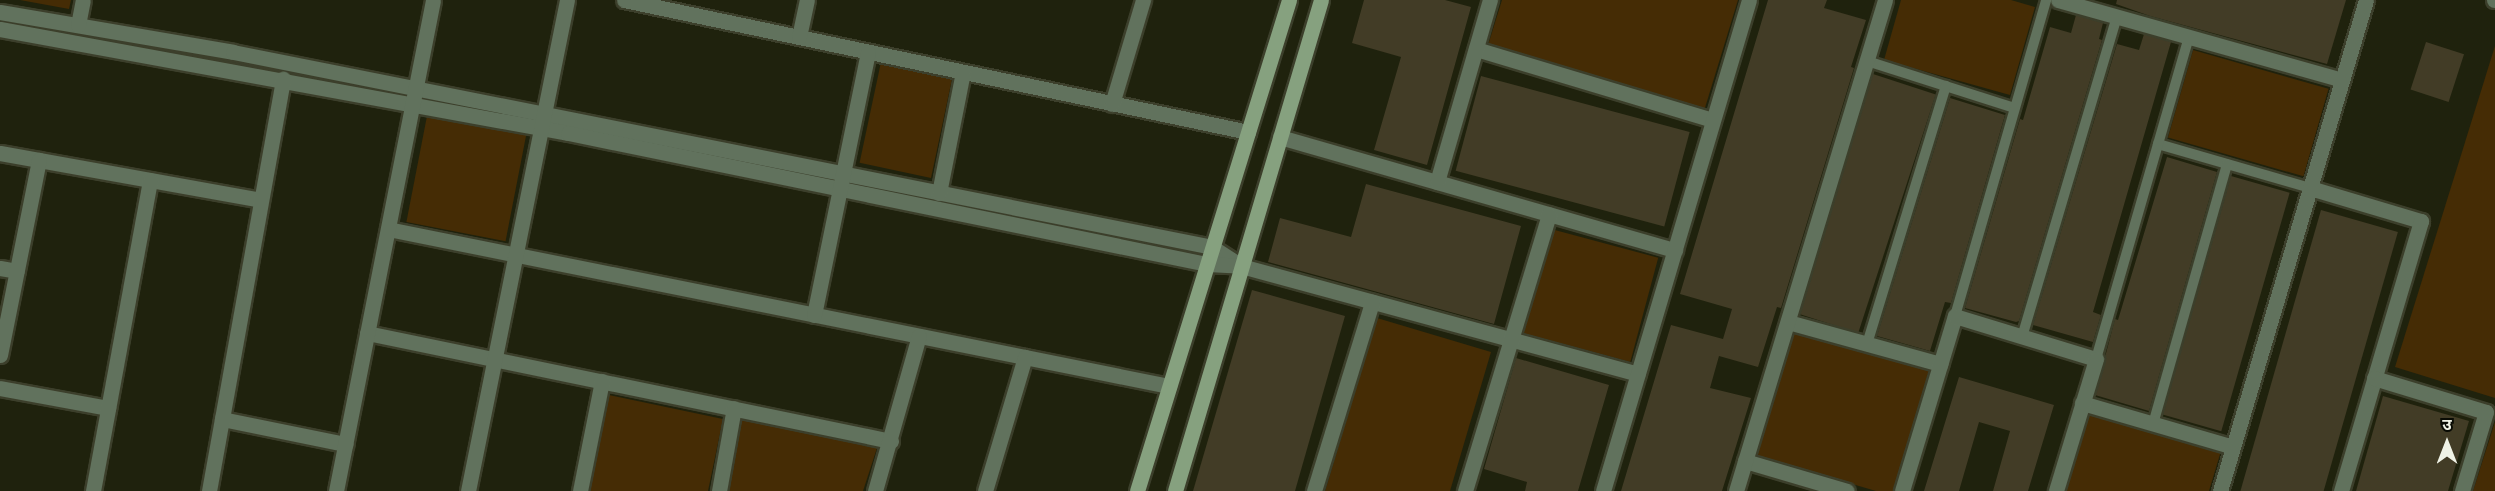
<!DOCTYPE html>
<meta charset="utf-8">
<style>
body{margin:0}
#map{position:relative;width:2495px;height:491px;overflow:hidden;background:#1f220d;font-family:"Public Sans","Noto Sans Devanagari",sans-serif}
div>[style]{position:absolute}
.green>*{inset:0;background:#452c05;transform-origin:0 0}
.building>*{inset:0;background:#423c26;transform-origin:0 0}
.roads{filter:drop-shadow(2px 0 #3c3f2b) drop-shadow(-2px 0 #3c3f2b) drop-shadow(0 2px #3c3f2b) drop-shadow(0 -2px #3c3f2b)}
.lane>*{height:10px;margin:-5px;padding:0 5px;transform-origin:5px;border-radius:5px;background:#61725d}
.street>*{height:15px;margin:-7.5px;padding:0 7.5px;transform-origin:7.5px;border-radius:7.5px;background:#61725d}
.secondary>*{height:15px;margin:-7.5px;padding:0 7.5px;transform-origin:7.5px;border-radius:7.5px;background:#86a17f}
span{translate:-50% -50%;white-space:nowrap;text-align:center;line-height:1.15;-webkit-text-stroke:6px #090b04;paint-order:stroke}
.north{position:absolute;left:2417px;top:413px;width:60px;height:60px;-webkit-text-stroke:4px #090b04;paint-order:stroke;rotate:0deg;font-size:16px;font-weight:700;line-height:24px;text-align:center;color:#f0f3e6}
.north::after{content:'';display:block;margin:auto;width:21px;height:27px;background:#f0f3e6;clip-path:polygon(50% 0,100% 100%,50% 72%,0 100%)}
</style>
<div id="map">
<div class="green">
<div style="clip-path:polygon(20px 0,71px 0,69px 9px)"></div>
<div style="clip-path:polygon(1502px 0,1738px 0,1704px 111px,1488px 45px)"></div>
<div style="clip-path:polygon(1901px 0,2011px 0,2035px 7px,2010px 95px,1884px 60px)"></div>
<div style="clip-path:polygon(2495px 46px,2495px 398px,2395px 367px)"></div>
<div style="left:2193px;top:50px;width:141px;height:91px;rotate:16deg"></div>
<div style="left:881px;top:62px;width:73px;height:103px;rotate:12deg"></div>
<div style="left:427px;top:116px;width:101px;height:108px;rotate:11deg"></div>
<div style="left:1551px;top:229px;width:111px;height:108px;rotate:15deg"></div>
<div style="clip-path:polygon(1377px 318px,1491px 352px,1450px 491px,1325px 491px)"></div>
<div style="clip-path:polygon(1794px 331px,1929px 371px,1894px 491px,1876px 491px,1757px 456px)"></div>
<div style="clip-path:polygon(609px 395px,723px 419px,708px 491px,588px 491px)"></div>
<div style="clip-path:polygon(2086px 413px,2221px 451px,2209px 491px,2064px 491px)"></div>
<div style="clip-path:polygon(741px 419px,877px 448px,863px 491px,728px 491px)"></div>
<div style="clip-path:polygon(2495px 422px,2495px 491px,2473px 491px)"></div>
</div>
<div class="building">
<div style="clip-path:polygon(1364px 0,1445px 0,1471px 7px,1427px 165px,1374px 150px,1401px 57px,1352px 43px)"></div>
<div style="clip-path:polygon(1768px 0,1827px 0,1824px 8px,1866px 20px,1851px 67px,1854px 68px,1781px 308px,1777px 307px,1758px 367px,1719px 356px,1710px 388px,1751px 398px,1722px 491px,1621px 491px,1671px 325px,1723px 339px,1732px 309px,1680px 294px)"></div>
<div style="clip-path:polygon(2117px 0,2346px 0,2327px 64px,2150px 16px,2116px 4px)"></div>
<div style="clip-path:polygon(2076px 15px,2103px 23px,2099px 39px,2102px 40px,2019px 321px,2016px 322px,1965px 308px,2020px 119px,2023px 120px,2050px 27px,2071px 33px)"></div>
<div style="clip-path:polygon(2144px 34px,2171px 42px,2093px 312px,2101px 315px,2093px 342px,2033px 325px,2117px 44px,2139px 50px)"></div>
<div style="left:2426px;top:42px;width:40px;height:50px;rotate:18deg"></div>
<div style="left:1873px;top:74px;width:66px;height:251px;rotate:18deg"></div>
<div style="left:1481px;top:76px;width:216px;height:98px;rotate:15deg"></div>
<div style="clip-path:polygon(1950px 98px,2005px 115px,1951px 303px,1945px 302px,1930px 351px,1877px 336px)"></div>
<div style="clip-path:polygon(2167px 157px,2217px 172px,2149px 411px,2095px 395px,2115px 319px,2118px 320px)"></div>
<div style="left:2231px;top:176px;width:61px;height:248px;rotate:16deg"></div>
<div style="clip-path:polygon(1366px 184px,1521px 226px,1494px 324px,1268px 262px,1280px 218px,1351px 237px)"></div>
<div style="left:2321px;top:210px;width:80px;height:293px;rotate:16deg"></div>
<div style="clip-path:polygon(1252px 290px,1345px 316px,1295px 491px,1193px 491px)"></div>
<div style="clip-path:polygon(1516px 358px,1609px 385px,1578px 491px,1525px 491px,1527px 482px,1484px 469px)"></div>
<div style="clip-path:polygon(1959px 377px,2054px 405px,2028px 491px,1993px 491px,2010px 431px,1979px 422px,1959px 491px,1924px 491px)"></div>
<div style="clip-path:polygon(2383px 396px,2469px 421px,2448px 491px,2356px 491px)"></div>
</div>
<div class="roads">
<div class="lane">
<div style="left:1867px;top:61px;width:154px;rotate:17.7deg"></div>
<div style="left:2158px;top:144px;width:158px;rotate:16.1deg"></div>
<div style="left:1955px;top:316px;width:329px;rotate:-73.9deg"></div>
<div style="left:2022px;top:337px;width:334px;rotate:-73.5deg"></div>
<div style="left:1867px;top:344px;width:270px;rotate:-73deg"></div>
<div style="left:2096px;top:359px;width:335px;rotate:-73.9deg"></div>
<div style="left:2153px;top:424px;width:270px;rotate:-74.1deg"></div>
</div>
<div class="street">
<div style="left:624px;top:0;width:638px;rotate:11.94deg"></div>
<div style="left:2058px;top:0;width:295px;rotate:15.7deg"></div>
<div style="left:2494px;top:0;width:1px"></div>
<div style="left:0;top:12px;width:236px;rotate:9.7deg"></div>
<div style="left:233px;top:52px;width:998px;rotate:11.26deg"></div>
<div style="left:1212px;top:247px;width:35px;rotate:33deg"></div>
<div style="left:78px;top:25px;width:25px;rotate:-79deg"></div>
<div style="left:0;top:29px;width:577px;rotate:10.38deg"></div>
<div style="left:568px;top:133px;width:652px;rotate:11.59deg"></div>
<div style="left:1207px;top:264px;width:34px;rotate:3deg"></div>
<div style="left:1241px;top:266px;width:411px;rotate:15.2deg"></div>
<div style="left:799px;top:37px;width:38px;rotate:-78deg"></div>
<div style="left:1476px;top:49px;width:247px;rotate:16.7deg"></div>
<div style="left:1112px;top:104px;width:109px;rotate:-73.4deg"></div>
<div style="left:1280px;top:137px;width:411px;rotate:16deg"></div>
<div style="left:0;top:153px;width:265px;rotate:10.2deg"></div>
<div style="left:1437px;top:182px;width:190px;rotate:-73.8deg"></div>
<div style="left:2310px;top:188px;width:116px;rotate:16.6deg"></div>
<div style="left:2421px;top:221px;width:282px;rotate:106.5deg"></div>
<div style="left:939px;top:193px;width:123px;rotate:-78.8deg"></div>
<div style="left:388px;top:229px;width:797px;rotate:11.37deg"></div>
<div style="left:0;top:268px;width:17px;rotate:10deg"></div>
<div style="left:814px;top:315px;width:268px;rotate:-78.4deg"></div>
<div style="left:1788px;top:322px;width:158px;rotate:15.4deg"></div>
<div style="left:367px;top:333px;width:535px;rotate:11.65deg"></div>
<div style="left:0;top:355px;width:199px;rotate:-78.7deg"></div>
<div style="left:2374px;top:378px;width:117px;rotate:16.9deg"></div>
<div style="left:2486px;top:412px;width:83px;rotate:106.9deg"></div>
<div style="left:0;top:388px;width:110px;rotate:10.5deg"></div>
<div style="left:2082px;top:403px;width:157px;rotate:16.2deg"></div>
<div style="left:222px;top:419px;width:126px;rotate:11.5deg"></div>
<div style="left:1745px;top:461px;width:106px;rotate:16.4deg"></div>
<div style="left:93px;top:491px;width:316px;rotate:-79.6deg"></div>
<div style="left:209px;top:491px;width:419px;rotate:-79.8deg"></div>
<div style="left:336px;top:491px;width:500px;rotate:-78.82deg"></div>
<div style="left:468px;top:491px;width:501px;rotate:-78.6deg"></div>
<div style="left:580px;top:491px;width:112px;rotate:-78.7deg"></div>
<div style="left:719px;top:491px;width:84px;rotate:-79.8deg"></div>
<div style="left:875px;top:491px;width:161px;rotate:-74.2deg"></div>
<div style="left:985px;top:491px;width:140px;rotate:-73.4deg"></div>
<div style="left:1314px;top:491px;width:198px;rotate:-72.9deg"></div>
<div style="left:1465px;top:491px;width:289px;rotate:-73.1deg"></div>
<div style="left:1603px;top:491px;width:512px;rotate:-73.44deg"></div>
<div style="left:1736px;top:491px;width:513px;rotate:-73.12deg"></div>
<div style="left:1902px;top:491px;width:183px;rotate:-73.2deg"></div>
<div style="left:1955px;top:316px;width:147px;rotate:17deg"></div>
<div style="left:2096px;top:359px;width:138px;rotate:106.9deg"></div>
<div style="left:2220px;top:491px;width:512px;rotate:-73.44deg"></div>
</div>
<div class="secondary">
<div style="left:1137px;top:491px;width:514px;rotate:-72.8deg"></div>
<div style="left:1175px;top:491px;width:512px;rotate:-73.44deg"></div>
</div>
</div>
<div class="north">उ</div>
</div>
